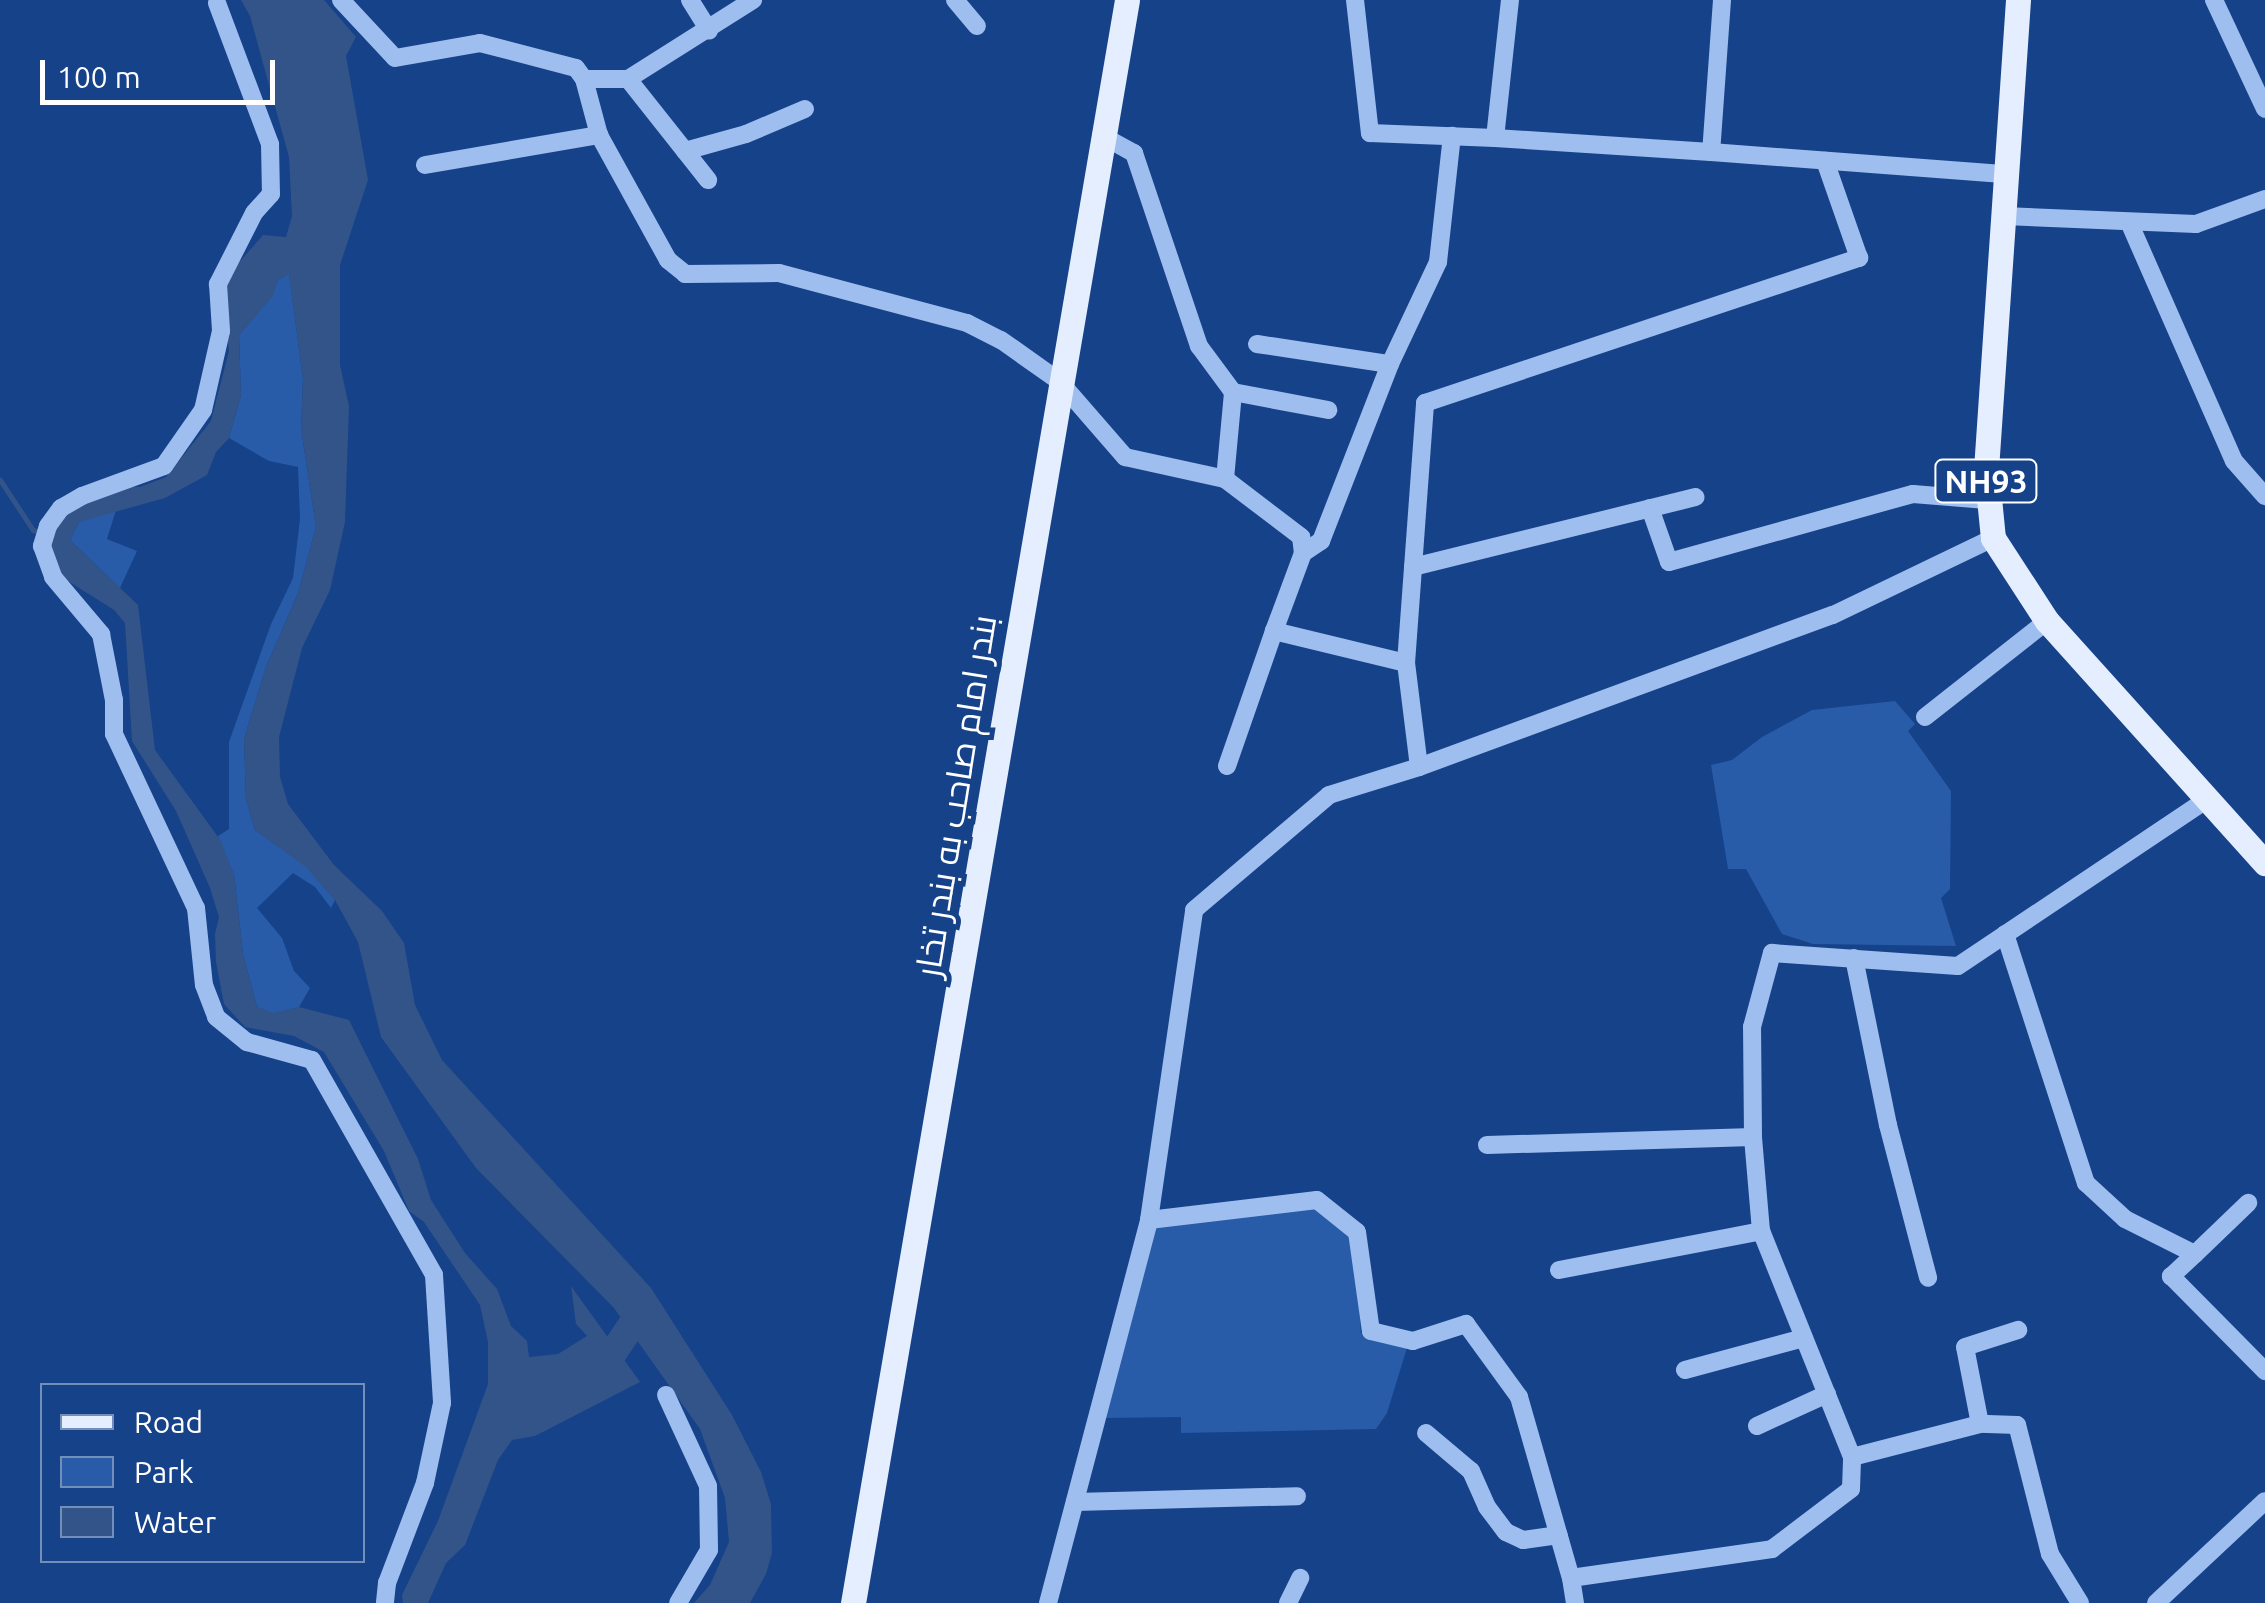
<!DOCTYPE html>
<meta charset="utf-8">
<style>
body{margin:0}
#map{position:relative;width:2265px;height:1603px;overflow:hidden;background:#164289;font-family:Ubuntu,Cairo,sans-serif}
div>[style]{position:absolute}
.green>*{inset:0;background:#285ba8}
.water>*{inset:0;background:#335489}
.stream>*{height:5px;margin:-2.5px;padding:0 2.5px;transform-origin:2.5px;border-radius:2.5px;background:#335489}
.river>*{height:28px;margin:-14px;padding:0 14px;transform-origin:14px;border-radius:14px;background:#335489}
.minor>*{height:18px;margin:-9px;padding:0 9px;transform-origin:9px;border-radius:9px;background:#9ebeef}
.major>*{height:25px;margin:-12.5px;padding:0 12.5px;transform-origin:12.5px;border-radius:12.5px;background:#e5eeff}
span{translate:-50% -50%;white-space:nowrap;text-align:center;line-height:1.15;-webkit-text-stroke:10px #164289;paint-order:stroke}
.shield-label span{padding:2px 8px;background:#164289;border:2px solid;border-radius:8px;-webkit-text-stroke-width:0}
.shield-label{font-size:32px;color:#fff;font-weight:700}
.street-label{font-size:35px;color:#fff}
.legend{position:absolute;left:40px;top:1383px;width:325px;height:180px;box-sizing:border-box;background:#164289;border:2px solid #738eb8;margin:0;padding:12px 18px;list-style:none;font-size:30px;color:#fff}
.legend li{display:flex;align-items:center;gap:20px;height:50px}
.legend b{width:50px;border:2px solid #738eb8}
.scale{position:absolute;left:40px;top:60px;width:235px;height:45px;box-sizing:border-box;border:5px solid #fff;border-top:0;padding-left:12px;font-size:30px;line-height:35px;white-space:nowrap;color:#fff;-webkit-text-stroke:8px #164289;paint-order:stroke}
</style>
<div id="map">
<div class="green">
<div style="clip-path:polygon(289px 273px,303px 379px,301px 428px,316px 527px,298px 593px,266px 667px,244px 739px,246px 799px,255px 830px,306px 866px,335px 900px,331px 908px,315px 887px,293px 873px,257px 908px,282px 938px,294px 971px,310px 988px,299px 1007px,273px 1014px,257px 1007px,243px 954px,234px 875px,218px 836px,229px 829px,229px 742px,271px 624px,293px 578px,300px 519px,298px 467px,269px 461px,229px 438px,241px 395px,239px 335px,272px 296px,277px 281px)"></div>
<div style="clip-path:polygon(116px 510px,107px 539px,137px 551px,120px 588px,70px 540px,79px 522px)"></div>
<div style="clip-path:polygon(1895px 701px,1915px 724px,1908px 731px,1951px 791px,1950px 889px,1941px 898px,1956px 946px,1813px 944px,1782px 934px,1746px 869px,1728px 869px,1711px 765px,1732px 760px,1762px 737px,1812px 710px)"></div>
<div style="clip-path:polygon(1314px 1204px,1354px 1237px,1361px 1333px,1410px 1338px,1387px 1413px,1376px 1429px,1181px 1433px,1181px 1417px,1105px 1418px,1153px 1222px)"></div>
</div>
<div class="water">
<div style="clip-path:polygon(241px 0,324px 0,356px 37px,346px 56px,368px 180px,340px 265px,340px 365px,349px 406px,345px 522px,330px 590px,302px 648px,279px 737px,280px 777px,288px 804px,334px 865px,382px 911px,404px 943px,415px 1005px,442px 1060px,651px 1288px,732px 1415px,761px 1472px,771px 1504px,772px 1553px,766px 1574px,750px 1603px,694px 1603px,710px 1585px,729px 1542px,725px 1498px,700px 1429px,614px 1308px,476px 1168px,381px 1037px,358px 942px,335px 900px,306px 867px,255px 830px,246px 799px,244px 739px,266px 667px,298px 593px,316px 527px,301px 428px,303px 379px,289px 274px,277px 281px,273px 296px,239px 335px,241px 395px,229px 438px,216px 452px,207px 475px,165px 498px,79px 522px,70px 540px,138px 605px,155px 750px,221px 841px,234px 875px,243px 954px,257px 1007px,273px 1013px,299px 1007px,349px 1020px,418px 1159px,431px 1200px,465px 1253px,497px 1289px,511px 1326px,527px 1341px,529px 1357px,558px 1354px,587px 1336px,576px 1324px,571px 1286px,640px 1382px,535px 1436px,512px 1440px,498px 1460px,465px 1545px,446px 1563px,428px 1603px,403px 1603px,402px 1595px,438px 1521px,488px 1384px,488px 1342px,480px 1305px,424px 1222px,409px 1211px,384px 1151px,324px 1052px,294px 1036px,245px 1027px,224px 1004px,216px 962px,215px 934px,219px 917px,210px 888px,176px 811px,132px 741px,125px 623px,114px 610px,57px 574px,48px 545px,63px 512px,113px 487px,140px 487px,166px 477px,211px 421px,229px 351px,223px 303px,228px 275px,263px 235px,286px 237px,292px 216px,289px 157px,250px 16px)"></div>
</div>
<div class="stream">
<div style="left:0;top:480px;width:60px;rotate:56.6deg"></div>
<div style="left:33px;top:530px;width:10px;rotate:17deg"></div>
</div>
<div class="river">
<div style="left:593px;top:1373px;width:11px;rotate:-27deg"></div>
<div style="left:603px;top:1368px;width:72px;rotate:-56.3deg"></div>
</div>
<div class="minor">
<div style="left:341px;top:0;width:79px;rotate:47deg"></div>
<div style="left:395px;top:58px;width:86px;rotate:-10deg"></div>
<div style="left:480px;top:43px;width:99px;rotate:14.6deg"></div>
<div style="left:576px;top:68px;width:14px;rotate:54deg"></div>
<div style="left:584px;top:79px;width:58px;rotate:75deg"></div>
<div style="left:599px;top:135px;width:143px;rotate:61.1deg"></div>
<div style="left:668px;top:260px;width:22px;rotate:39deg"></div>
<div style="left:685px;top:274px;width:94px;rotate:-0.6deg"></div>
<div style="left:779px;top:273px;width:195px;rotate:14.9deg"></div>
<div style="left:967px;top:323px;width:38px;rotate:27deg"></div>
<div style="left:1001px;top:340px;width:71px;rotate:35.3deg"></div>
<div style="left:1059px;top:381px;width:101px;rotate:49deg"></div>
<div style="left:1125px;top:457px;width:102px;rotate:12.4deg"></div>
<div style="left:1225px;top:479px;width:96px;rotate:37.3deg"></div>
<div style="left:1301px;top:537px;width:16px;rotate:83deg"></div>
<div style="left:690px;top:0;width:36px;rotate:58deg"></div>
<div style="left:955px;top:0;width:34px;rotate:50deg"></div>
<div style="left:1355px;top:0;width:134px;rotate:83.6deg"></div>
<div style="left:1370px;top:133px;width:125px;rotate:2.3deg"></div>
<div style="left:1495px;top:138px;width:139px;rotate:-83.8deg"></div>
<div style="left:1722px;top:0;width:152px;rotate:94.1deg"></div>
<div style="left:1711px;top:152px;width:296px;rotate:4.3deg"></div>
<div style="left:2214px;top:0;width:120px;rotate:64.9deg"></div>
<div style="left:217px;top:3px;width:151px;rotate:69.4deg"></div>
<div style="left:270px;top:144px;width:50px;rotate:88.9deg"></div>
<div style="left:271px;top:194px;width:25px;rotate:132deg"></div>
<div style="left:254px;top:213px;width:80px;rotate:116.9deg"></div>
<div style="left:218px;top:284px;width:47px;rotate:86.3deg"></div>
<div style="left:221px;top:331px;width:81px;rotate:102.8deg"></div>
<div style="left:203px;top:410px;width:68px;rotate:124.9deg"></div>
<div style="left:164px;top:466px;width:87px;rotate:159.9deg"></div>
<div style="left:82px;top:496px;width:24px;rotate:150deg"></div>
<div style="left:61px;top:508px;width:22px;rotate:126deg"></div>
<div style="left:48px;top:526px;width:21px;rotate:107deg"></div>
<div style="left:42px;top:546px;width:33px;rotate:70deg"></div>
<div style="left:53px;top:577px;width:75px;rotate:49.9deg"></div>
<div style="left:101px;top:634px;width:67px;rotate:78.9deg"></div>
<div style="left:114px;top:700px;width:34px;rotate:90deg"></div>
<div style="left:114px;top:734px;width:192px;rotate:64.8deg"></div>
<div style="left:196px;top:908px;width:77px;rotate:84.1deg"></div>
<div style="left:204px;top:985px;width:34px;rotate:69deg"></div>
<div style="left:216px;top:1017px;width:40px;rotate:39deg"></div>
<div style="left:247px;top:1042px;width:67px;rotate:15.5deg"></div>
<div style="left:312px;top:1060px;width:247px;rotate:60.4deg"></div>
<div style="left:434px;top:1275px;width:128px;rotate:86.4deg"></div>
<div style="left:442px;top:1403px;width:82px;rotate:102deg"></div>
<div style="left:425px;top:1483px;width:107px;rotate:110.8deg"></div>
<div style="left:387px;top:1583px;width:20px;rotate:96deg"></div>
<div style="left:584px;top:79px;width:44px"></div>
<div style="left:628px;top:79px;width:148px;rotate:-32.3deg"></div>
<div style="left:628px;top:79px;width:129px;rotate:51.6deg"></div>
<div style="left:1101px;top:135px;width:38px;rotate:29deg"></div>
<div style="left:1134px;top:153px;width:204px;rotate:71.4deg"></div>
<div style="left:1199px;top:346px;width:57px;rotate:53.5deg"></div>
<div style="left:1233px;top:392px;width:97px;rotate:10.7deg"></div>
<div style="left:1495px;top:138px;width:216px;rotate:3.7deg"></div>
<div style="left:685px;top:151px;width:63px;rotate:-15.6deg"></div>
<div style="left:746px;top:134px;width:64px;rotate:-23deg"></div>
<div style="left:425px;top:165px;width:177px;rotate:-9.8deg"></div>
<div style="left:2004px;top:216px;width:192px;rotate:2.4deg"></div>
<div style="left:2196px;top:224px;width:73px;rotate:-19.9deg"></div>
<div style="left:2129px;top:222px;width:261px;rotate:66.3deg"></div>
<div style="left:2234px;top:461px;width:47px;rotate:48.5deg"></div>
<div style="left:1257px;top:344px;width:134px;rotate:8.6deg"></div>
<div style="left:1225px;top:479px;width:87px;rotate:-84.7deg"></div>
<div style="left:1650px;top:508px;width:57px;rotate:70.6deg"></div>
<div style="left:1669px;top:562px;width:253px;rotate:-15.6deg"></div>
<div style="left:1913px;top:494px;width:74px;rotate:4.6deg"></div>
<div style="left:1413px;top:567px;width:291px;rotate:-13.9deg"></div>
<div style="left:1406px;top:663px;width:261px;rotate:-85.8deg"></div>
<div style="left:1425px;top:403px;width:458px;rotate:-18.5deg"></div>
<div style="left:1859px;top:258px;width:103px;rotate:-109.3deg"></div>
<div style="left:1925px;top:717px;width:155px;rotate:-38.2deg"></div>
<div style="left:1227px;top:766px;width:143px;rotate:-70.8deg"></div>
<div style="left:1419px;top:767px;width:441px;rotate:-20.2deg"></div>
<div style="left:1833px;top:615px;width:178px;rotate:-25.7deg"></div>
<div style="left:2005px;top:934px;width:262px;rotate:72deg"></div>
<div style="left:2086px;top:1183px;width:53px;rotate:42.7deg"></div>
<div style="left:2125px;top:1219px;width:78px;rotate:26.6deg"></div>
<div style="left:2195px;top:1254px;width:33px;rotate:137deg"></div>
<div style="left:2171px;top:1276px;width:134px;rotate:45.3deg"></div>
<div style="left:1854px;top:958px;width:170px;rotate:78.5deg"></div>
<div style="left:1888px;top:1125px;width:158px;rotate:75.3deg"></div>
<div style="left:1487px;top:1145px;width:266px;rotate:-1.7deg"></div>
<div style="left:1149px;top:1220px;width:169px;rotate:-6.8deg"></div>
<div style="left:1317px;top:1200px;width:51px;rotate:38.7deg"></div>
<div style="left:1357px;top:1232px;width:100px;rotate:82deg"></div>
<div style="left:1371px;top:1331px;width:43px;rotate:13.4deg"></div>
<div style="left:1413px;top:1341px;width:56px;rotate:-17.8deg"></div>
<div style="left:1466px;top:1324px;width:90px;rotate:54deg"></div>
<div style="left:1519px;top:1397px;width:188px;rotate:74deg"></div>
<div style="left:1571px;top:1578px;width:203px;rotate:-8.2deg"></div>
<div style="left:1772px;top:1549px;width:99px;rotate:-37.2deg"></div>
<div style="left:1851px;top:1489px;width:32px;rotate:-88deg"></div>
<div style="left:2195px;top:1254px;width:74px;rotate:-43.9deg"></div>
<div style="left:1559px;top:1270px;width:206px;rotate:-10.9deg"></div>
<div style="left:1685px;top:1370px;width:123px;rotate:-15.1deg"></div>
<div style="left:666px;top:1395px;width:100px;rotate:65.2deg"></div>
<div style="left:708px;top:1486px;width:64px;rotate:89.1deg"></div>
<div style="left:709px;top:1550px;width:61px;rotate:120.3deg"></div>
<div style="left:1980px;top:1424px;width:78px;rotate:-101deg"></div>
<div style="left:1965px;top:1347px;width:56px;rotate:-17.8deg"></div>
<div style="left:1757px;top:1426px;width:77px;rotate:-24.6deg"></div>
<div style="left:1426px;top:1433px;width:59px;rotate:40.2deg"></div>
<div style="left:1471px;top:1471px;width:39px;rotate:66deg"></div>
<div style="left:1487px;top:1507px;width:31px;rotate:53deg"></div>
<div style="left:1506px;top:1532px;width:19px;rotate:25deg"></div>
<div style="left:1523px;top:1540px;width:36px;rotate:-8deg"></div>
<div style="left:1075px;top:1502px;width:222px;rotate:-1.5deg"></div>
<div style="left:1571px;top:1578px;width:25px;rotate:81deg"></div>
<div style="left:1048px;top:1603px;width:396px;rotate:-75.2deg"></div>
<div style="left:1149px;top:1220px;width:313px;rotate:-81.7deg"></div>
<div style="left:1194px;top:910px;width:177px;rotate:-40.4deg"></div>
<div style="left:1329px;top:795px;width:94px;rotate:-17.3deg"></div>
<div style="left:1419px;top:767px;width:105px;rotate:-97.1deg"></div>
<div style="left:1406px;top:663px;width:136px;rotate:-166.4deg"></div>
<div style="left:1274px;top:631px;width:83px;rotate:-69.6deg"></div>
<div style="left:1303px;top:553px;width:22px;rotate:-34deg"></div>
<div style="left:1321px;top:541px;width:190px;rotate:-68.7deg"></div>
<div style="left:1390px;top:364px;width:113px;rotate:-64.8deg"></div>
<div style="left:1438px;top:262px;width:127px;rotate:-83.7deg"></div>
<div style="left:1288px;top:1603px;width:28px;rotate:-64deg"></div>
<div style="left:2080px;top:1603px;width:57px;rotate:-121.5deg"></div>
<div style="left:2050px;top:1554px;width:133px;rotate:-104.3deg"></div>
<div style="left:2017px;top:1425px;width:37px;rotate:-178deg"></div>
<div style="left:1980px;top:1424px;width:132px;rotate:165.5deg"></div>
<div style="left:1852px;top:1457px;width:244px;rotate:-111.9deg"></div>
<div style="left:1761px;top:1231px;width:94px;rotate:-94.9deg"></div>
<div style="left:1753px;top:1137px;width:110px;rotate:-90.5deg"></div>
<div style="left:1752px;top:1027px;width:77px;rotate:-74.9deg"></div>
<div style="left:1772px;top:953px;width:186px;rotate:4deg"></div>
<div style="left:1958px;top:966px;width:298px;rotate:-33.8deg"></div>
<div style="left:2156px;top:1603px;width:149px;rotate:-43.1deg"></div>
</div>
<div class="major">
<div style="left:2018px;top:0;width:469px;rotate:93.9deg"></div>
<div style="left:1986px;top:468px;width:70px;rotate:84.3deg"></div>
<div style="left:1993px;top:538px;width:99px;rotate:57deg"></div>
<div style="left:2047px;top:621px;width:326px;rotate:48deg"></div>
<div style="left:853px;top:1603px;width:1626px;rotate:-80.3deg"></div>
</div>
<div class="shield-label">
<span style="left:1986px;top:481px">NH93</span>
</div>
<div class="street-label">
<span style="left:955px;top:796px;rotate:-81deg">بندر امام صاحب به بندر تخار</span>
</div>
<ul class="legend">
<li><b style="height:12px;background:#e5eeff"></b>Road</li>
<li><b style="height:28px;background:#285ba8"></b>Park</li>
<li><b style="height:28px;background:#335489"></b>Water</li>
</ul>
<div class="scale">100 m</div>
</div>
